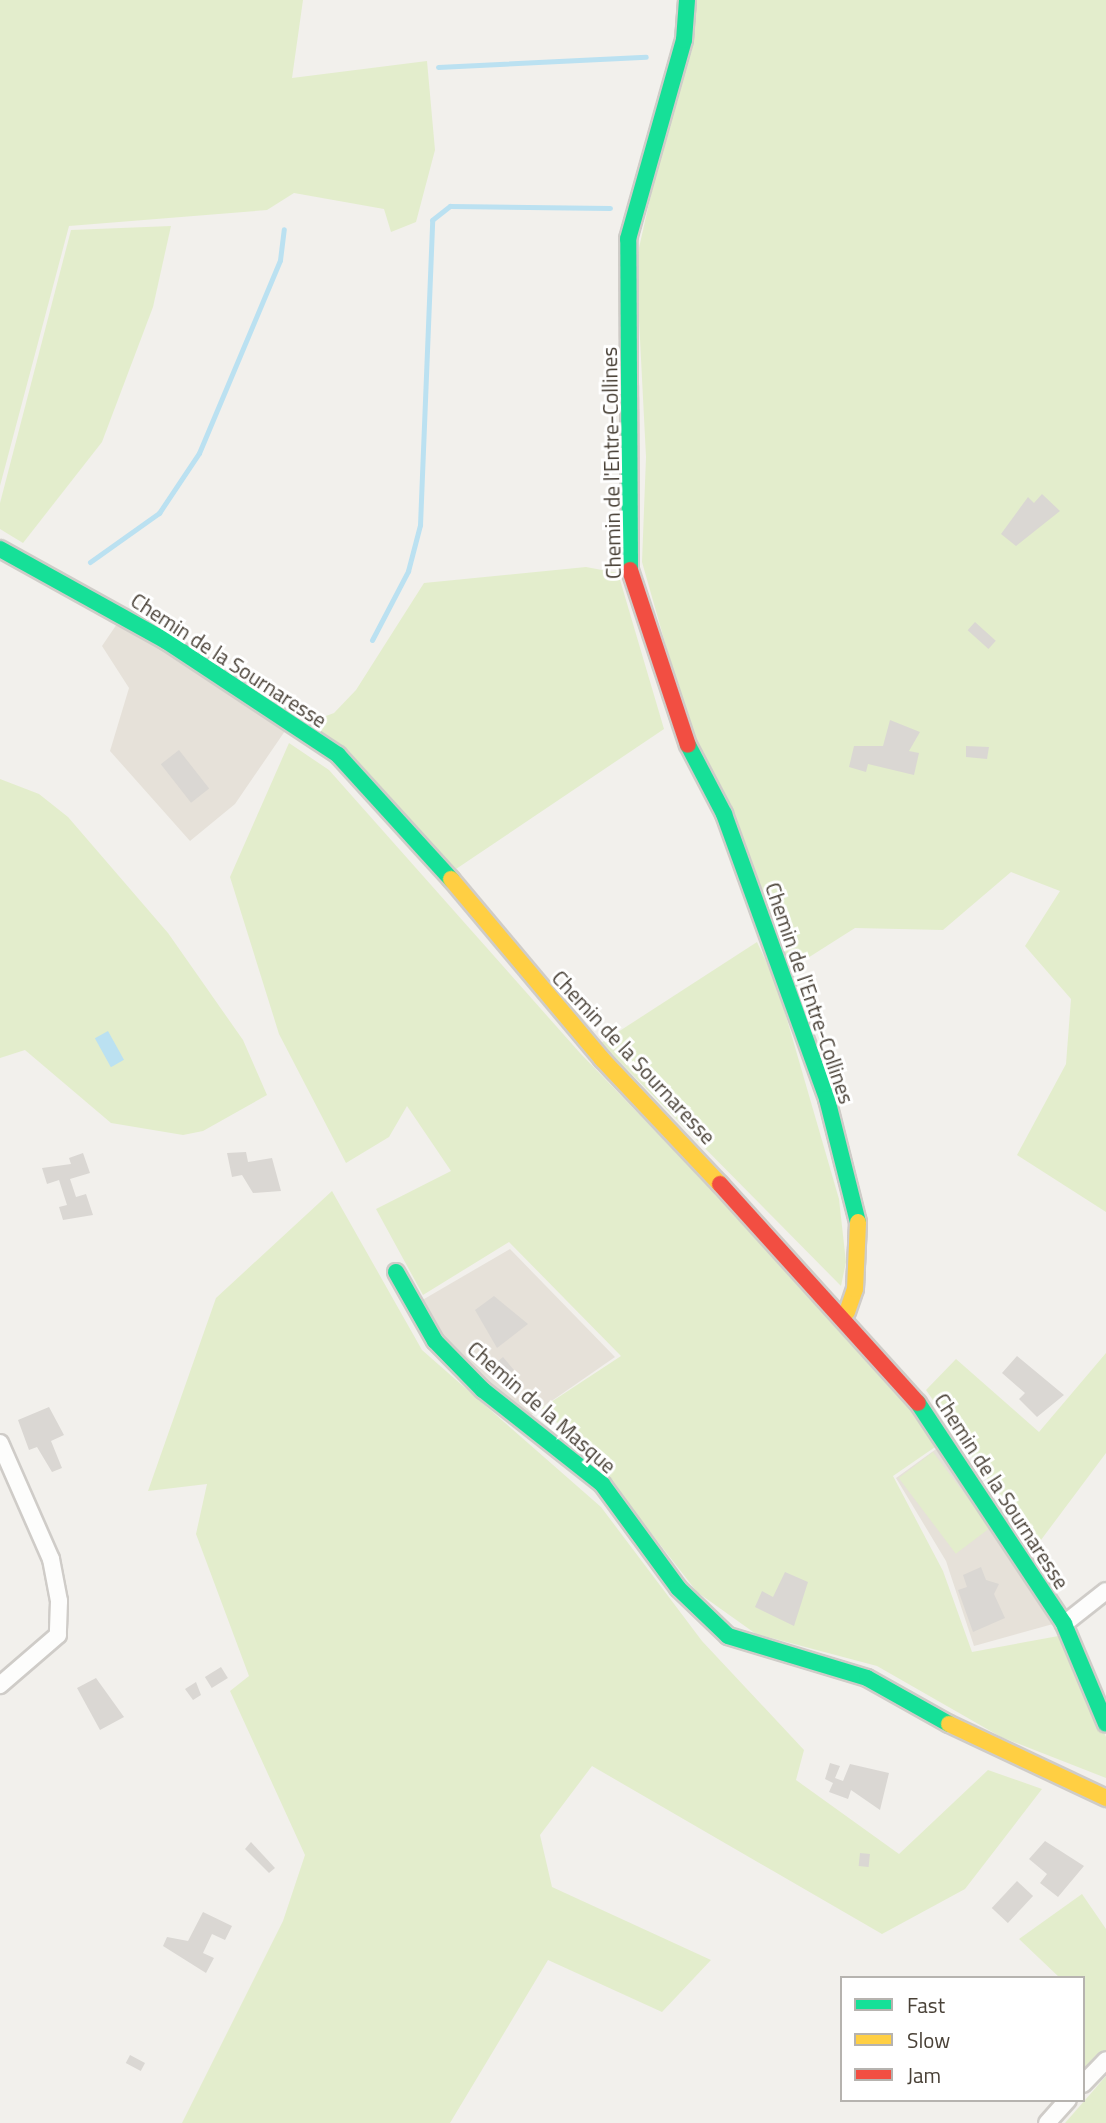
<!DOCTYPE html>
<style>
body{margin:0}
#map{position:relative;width:1106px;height:2123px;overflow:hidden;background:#f2f0ec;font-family:"Titillium Web",sans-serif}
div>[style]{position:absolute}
.residential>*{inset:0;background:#e6e1d9}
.green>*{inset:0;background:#e3edcc;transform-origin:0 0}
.water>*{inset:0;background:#bbe1f1;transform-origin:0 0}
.stream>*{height:5px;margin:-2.5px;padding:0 2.5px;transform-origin:2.5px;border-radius:2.5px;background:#bbe1f1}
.building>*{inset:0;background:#dad7d3;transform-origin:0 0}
.roads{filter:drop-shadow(2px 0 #cfccc8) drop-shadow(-2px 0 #cfccc8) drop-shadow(0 2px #cfccc8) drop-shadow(0 -2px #cfccc8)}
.street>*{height:16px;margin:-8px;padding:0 8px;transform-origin:8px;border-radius:8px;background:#fdfdfc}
.fast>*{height:16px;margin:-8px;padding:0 8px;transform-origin:8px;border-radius:8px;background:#16e098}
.slow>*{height:16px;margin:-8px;padding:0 8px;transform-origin:8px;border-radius:8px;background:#ffcf43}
.jam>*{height:16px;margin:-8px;padding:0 8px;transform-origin:8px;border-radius:8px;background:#f24e42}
span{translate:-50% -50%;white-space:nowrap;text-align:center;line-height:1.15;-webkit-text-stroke:6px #fff;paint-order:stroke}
.street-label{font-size:21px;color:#494137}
.legend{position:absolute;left:840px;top:1976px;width:245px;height:126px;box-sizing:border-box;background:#fff;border:2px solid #b6b3af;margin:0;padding:9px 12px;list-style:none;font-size:21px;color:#494137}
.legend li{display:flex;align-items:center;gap:14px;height:35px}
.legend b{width:35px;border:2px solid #b6b3af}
</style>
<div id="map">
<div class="residential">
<div style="clip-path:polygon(121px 618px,285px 731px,235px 804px,190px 841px,110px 751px,129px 688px,102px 646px)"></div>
<div style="clip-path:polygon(510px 1249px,615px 1357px,527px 1418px,452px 1351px,419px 1302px)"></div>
<div style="clip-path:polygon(943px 1444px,1053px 1624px,974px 1646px,946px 1561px,896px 1478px)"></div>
</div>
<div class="green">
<div style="clip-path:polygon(0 0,303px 0,292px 78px,427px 61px,435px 150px,416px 222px,391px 232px,384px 209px,294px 193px,267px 210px,69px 226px,0 486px)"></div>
<div style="clip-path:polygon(695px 0,1106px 0,1106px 1212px,1017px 1155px,1066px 1064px,1071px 999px,1025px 946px,1060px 891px,1011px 872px,943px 930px,855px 928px,792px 968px,687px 720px,642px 562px,646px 457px,636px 261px)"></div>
<div style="clip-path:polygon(171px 226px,153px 307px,102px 442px,23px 543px,0 529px,0 503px,71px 230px)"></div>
<div style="clip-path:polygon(586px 567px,618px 573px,664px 729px,456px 869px,307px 723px,334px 713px,356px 690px,424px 583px)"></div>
<div style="clip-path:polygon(289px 743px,329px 770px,580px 1053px,848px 1331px,938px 1445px,893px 1476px,943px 1571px,972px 1652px,1064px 1635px,1106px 1737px,1106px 1778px,1001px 1737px,877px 1666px,756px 1634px,697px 1592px,592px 1457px,542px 1408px,621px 1356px,509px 1242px,423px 1295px,376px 1209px,451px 1171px,407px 1106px,389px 1137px,346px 1163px,279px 1034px,230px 877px)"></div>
<div style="clip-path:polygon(0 779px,39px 794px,68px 817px,168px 933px,243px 1040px,267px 1095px,203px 1131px,183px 1135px,111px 1123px,25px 1050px,0 1058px)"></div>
<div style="clip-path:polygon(757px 942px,777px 985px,839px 1199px,846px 1262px,841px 1286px,601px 1043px)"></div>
<div style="clip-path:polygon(332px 1191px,422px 1350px,601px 1507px,702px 1641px,804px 1750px,796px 1780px,899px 1854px,988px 1770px,1042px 1789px,965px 1889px,882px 1934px,592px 1766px,540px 1835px,552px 1887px,711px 1960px,662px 2012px,548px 1960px,450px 2123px,182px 2123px,283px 1921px,305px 1855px,230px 1691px,249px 1676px,196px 1534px,207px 1484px,148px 1491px,216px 1298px)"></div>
<div style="clip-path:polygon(1106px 1353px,1106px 1453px,1035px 1548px,926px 1390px,956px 1359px,1039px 1432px)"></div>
<div style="left:933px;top:1452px;width:95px;height:43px;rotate:53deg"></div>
<div style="clip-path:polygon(1082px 1894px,1106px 1929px,1106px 2052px,1083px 2075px,1083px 1978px,1060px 1978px,1019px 1939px)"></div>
<div style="clip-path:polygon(1106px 2076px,1106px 2123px,1065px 2123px)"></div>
</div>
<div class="water">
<div style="left:108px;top:1031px;width:33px;height:15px;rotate:61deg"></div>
</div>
<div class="stream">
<div style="left:438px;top:67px;width:208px;rotate:-2.8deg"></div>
<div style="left:90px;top:562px;width:85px;rotate:-35.4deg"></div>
<div style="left:159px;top:513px;width:72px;rotate:-56.3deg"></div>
<div style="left:199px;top:453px;width:209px;rotate:-67.2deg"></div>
<div style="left:280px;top:260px;width:31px;rotate:-83deg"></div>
<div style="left:372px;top:640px;width:78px;rotate:-62.4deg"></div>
<div style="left:408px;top:571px;width:48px;rotate:-75.4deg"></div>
<div style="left:420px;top:525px;width:305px;rotate:-87.7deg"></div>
<div style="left:432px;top:220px;width:23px;rotate:-38deg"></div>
<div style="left:450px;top:206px;width:160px;rotate:0.7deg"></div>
</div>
<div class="building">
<div style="clip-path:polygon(1042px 494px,1060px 511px,1016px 546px,1001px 534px,1028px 497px,1034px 503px)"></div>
<div style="left:975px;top:622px;width:28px;height:11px;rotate:42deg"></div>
<div style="clip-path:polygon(890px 720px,920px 732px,909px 751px,919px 753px,914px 775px,868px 764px,866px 772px,849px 767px,854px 746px,883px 746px)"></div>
<div style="clip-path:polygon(966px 746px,989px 747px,987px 759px,966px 757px)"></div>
<div style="left:179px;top:750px;width:49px;height:23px;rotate:52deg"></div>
<div style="clip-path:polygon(246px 1152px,248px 1162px,272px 1158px,281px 1191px,253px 1193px,242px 1175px,232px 1177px,227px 1153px)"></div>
<div style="clip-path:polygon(83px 1153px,90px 1173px,70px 1179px,76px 1197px,86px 1194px,93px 1215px,63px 1220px,59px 1207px,67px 1205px,59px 1180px,47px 1184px,42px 1168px,71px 1164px,69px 1158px)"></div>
<div style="clip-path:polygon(494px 1296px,528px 1324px,497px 1348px,475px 1310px)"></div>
<div style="clip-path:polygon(1017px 1356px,1064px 1395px,1037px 1417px,1019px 1399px,1025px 1393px,1002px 1373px)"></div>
<div style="left:503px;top:1357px;width:17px;height:19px;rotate:50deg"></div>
<div style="clip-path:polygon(49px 1407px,64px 1435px,51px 1441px,62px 1468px,52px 1472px,37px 1447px,29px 1450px,18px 1420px)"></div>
<div style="clip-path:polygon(981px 1567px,986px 1580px,999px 1584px,994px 1594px,1005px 1618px,973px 1632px,958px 1590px,967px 1587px,963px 1575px)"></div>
<div style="clip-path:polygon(785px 1572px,808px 1582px,794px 1626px,755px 1607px,762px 1591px,773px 1597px)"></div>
<div style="left:221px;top:1667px;width:13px;height:19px;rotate:58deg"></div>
<div style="clip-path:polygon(96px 1678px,124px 1717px,100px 1730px,77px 1688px)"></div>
<div style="clip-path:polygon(196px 1682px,201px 1695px,193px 1700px,185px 1689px)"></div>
<div style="clip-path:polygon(830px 1763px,840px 1766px,835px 1778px,843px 1781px,850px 1764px,889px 1773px,880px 1810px,851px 1790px,848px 1799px,829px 1792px,833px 1783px,825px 1779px)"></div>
<div style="clip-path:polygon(1045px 1841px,1084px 1866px,1058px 1897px,1040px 1883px,1047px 1874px,1029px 1859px)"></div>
<div style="clip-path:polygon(251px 1842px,275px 1868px,269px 1873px,245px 1849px)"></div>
<div style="left:860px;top:1853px;width:10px;height:13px;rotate:6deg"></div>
<div style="left:1017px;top:1881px;width:22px;height:37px;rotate:43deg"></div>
<div style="clip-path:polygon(203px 1912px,232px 1926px,225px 1940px,212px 1934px,203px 1953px,214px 1958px,206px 1973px,163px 1946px,167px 1937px,188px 1941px)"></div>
<div style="left:130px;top:2055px;width:17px;height:9px;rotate:28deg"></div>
</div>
<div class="roads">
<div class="street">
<div style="left:0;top:1443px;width:127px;rotate:66.3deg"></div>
<div style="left:51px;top:1559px;width:43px;rotate:79.2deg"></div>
<div style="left:59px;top:1601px;width:34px;rotate:92deg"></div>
<div style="left:58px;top:1635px;width:77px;rotate:139.2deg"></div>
<div style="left:1064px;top:1624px;width:53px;rotate:-38.2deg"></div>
<div style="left:1083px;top:2084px;width:33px;rotate:-46deg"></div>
<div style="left:1047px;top:2123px;width:31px;rotate:-48deg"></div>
</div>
<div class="fast">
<div style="left:0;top:549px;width:190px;rotate:29deg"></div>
<div style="left:166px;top:641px;width:206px;rotate:33.5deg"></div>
<div style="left:338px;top:755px;width:168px;rotate:47.7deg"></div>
<div style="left:630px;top:570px;width:331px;rotate:-90.3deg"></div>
<div style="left:628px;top:239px;width:207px;rotate:-74.3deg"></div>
<div style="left:684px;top:40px;width:40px;rotate:-85.7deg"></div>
<div style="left:688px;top:745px;width:78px;rotate:62.4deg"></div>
<div style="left:724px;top:814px;width:303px;rotate:70.1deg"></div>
<div style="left:827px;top:1099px;width:127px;rotate:75.9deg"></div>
<div style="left:396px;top:1272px;width:79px;rotate:60.5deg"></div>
<div style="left:435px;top:1341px;width:69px;rotate:45.6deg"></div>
<div style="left:483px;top:1390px;width:152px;rotate:38.3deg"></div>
<div style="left:602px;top:1484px;width:129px;rotate:53.8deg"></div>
<div style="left:678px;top:1588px;width:69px;rotate:43.8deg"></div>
<div style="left:728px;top:1636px;width:145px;rotate:16.8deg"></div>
<div style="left:867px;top:1678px;width:94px;rotate:29.3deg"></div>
<div style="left:918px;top:1403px;width:265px;rotate:56.5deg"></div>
<div style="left:1064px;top:1624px;width:108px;rotate:67.2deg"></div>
</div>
<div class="slow">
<div style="left:451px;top:879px;width:235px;rotate:50deg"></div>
<div style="left:602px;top:1059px;width:172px;rotate:46.7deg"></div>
<div style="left:847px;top:1312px;width:24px;rotate:-71deg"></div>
<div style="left:855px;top:1289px;width:67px;rotate:-87.4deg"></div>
<div style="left:949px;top:1724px;width:174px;rotate:25.2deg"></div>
</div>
<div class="jam">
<div style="left:630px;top:570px;width:184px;rotate:71.7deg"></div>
<div style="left:720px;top:1184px;width:295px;rotate:47.9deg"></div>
</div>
</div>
<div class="street-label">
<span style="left:611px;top:463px;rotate:-91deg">Chemin de l'Entre-Collines</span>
<span style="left:229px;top:660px;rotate:33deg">Chemin de la Sournaresse</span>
<span style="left:810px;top:993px;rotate:71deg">Chemin de l'Entre-Collines</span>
<span style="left:634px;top:1057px;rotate:47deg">Chemin de la Sournaresse</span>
<span style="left:542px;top:1407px;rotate:41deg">Chemin de la Masque</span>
<span style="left:1002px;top:1491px;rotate:57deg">Chemin de la Sournaresse</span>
</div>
<ul class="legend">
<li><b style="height:9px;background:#16e098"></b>Fast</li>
<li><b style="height:9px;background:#ffcf43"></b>Slow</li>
<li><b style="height:9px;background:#f24e42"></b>Jam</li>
</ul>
</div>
